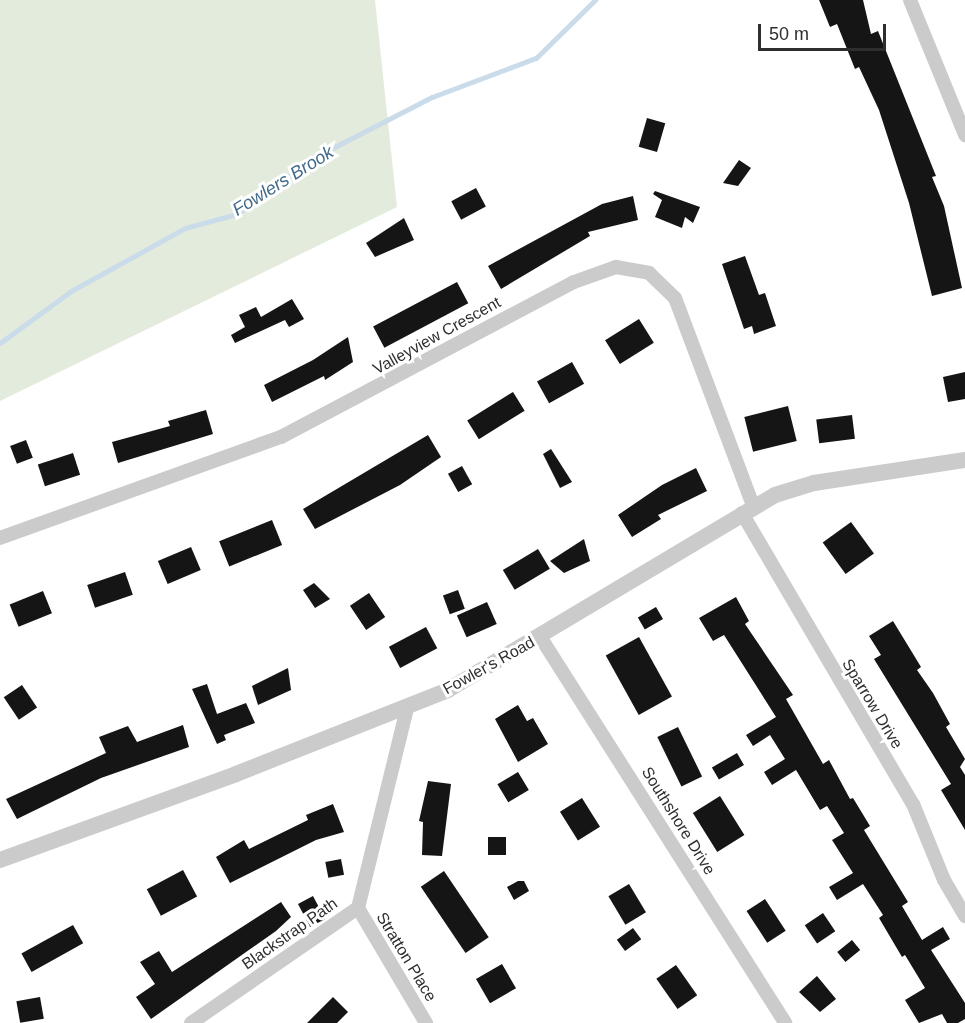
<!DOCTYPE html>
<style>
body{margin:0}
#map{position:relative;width:965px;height:1023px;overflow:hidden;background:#fff;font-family:Arial,sans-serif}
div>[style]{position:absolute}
.green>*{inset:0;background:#e3ebdd}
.stream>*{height:5px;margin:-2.5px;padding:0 2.5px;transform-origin:2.5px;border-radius:2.5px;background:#cadbe9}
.building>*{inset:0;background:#151515;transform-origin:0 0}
.minor>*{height:14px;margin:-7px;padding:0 7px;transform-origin:7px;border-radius:7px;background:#cbcbcb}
.tertiary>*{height:16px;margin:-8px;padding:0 8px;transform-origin:8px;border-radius:8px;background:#cbcbcb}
span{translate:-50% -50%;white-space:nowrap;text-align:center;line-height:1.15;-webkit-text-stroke:6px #fff;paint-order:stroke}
.street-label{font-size:16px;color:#2e2e2e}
.water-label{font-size:18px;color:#416a8b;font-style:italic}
.scale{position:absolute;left:758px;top:24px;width:128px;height:27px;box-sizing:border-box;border:3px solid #2e2e2e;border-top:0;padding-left:8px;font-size:18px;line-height:21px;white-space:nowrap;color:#2e2e2e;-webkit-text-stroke:4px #fff;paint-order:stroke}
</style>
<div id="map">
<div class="green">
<div style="clip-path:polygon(0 0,375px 0,397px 207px,0 401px)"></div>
</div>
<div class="stream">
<div style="left:0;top:343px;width:88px;rotate:-36.2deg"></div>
<div style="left:71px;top:291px;width:130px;rotate:-28.9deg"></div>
<div style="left:185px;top:228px;width:54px;rotate:-15.1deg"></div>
<div style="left:237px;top:214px;width:99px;rotate:-35.9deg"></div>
<div style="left:317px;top:156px;width:129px;rotate:-27.2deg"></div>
<div style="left:432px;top:97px;width:111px;rotate:-20.6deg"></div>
<div style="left:536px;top:58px;width:83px;rotate:-44.5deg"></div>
</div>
<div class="building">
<div style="clip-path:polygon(819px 0,863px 0,871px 34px,878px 31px,936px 176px,932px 177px,944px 206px,962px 288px,932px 296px,909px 203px,879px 110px,859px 67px,855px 69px,837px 24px,830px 27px)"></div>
<div style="left:647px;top:118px;width:19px;height:30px;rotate:16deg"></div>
<div style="clip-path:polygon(739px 160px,751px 168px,738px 186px,723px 183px)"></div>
<div style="left:476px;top:188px;width:21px;height:28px;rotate:62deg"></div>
<div style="clip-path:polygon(655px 191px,700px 207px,693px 223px,685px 217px,682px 228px,655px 217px,662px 200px,653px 194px)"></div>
<div style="clip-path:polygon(633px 196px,638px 220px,588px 232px,590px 236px,501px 289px,488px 266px,602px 204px)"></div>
<div style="clip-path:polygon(404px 218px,414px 240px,375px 257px,366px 243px)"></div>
<div style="clip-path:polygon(745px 256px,759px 295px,765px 293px,776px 326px,754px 334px,752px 326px,744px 329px,722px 264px)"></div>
<div style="left:457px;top:282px;width:24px;height:95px;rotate:62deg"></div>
<div style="clip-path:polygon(292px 299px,304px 319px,289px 327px,285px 320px,235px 343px,231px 335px,245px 327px,239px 315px,256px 307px,261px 317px)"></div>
<div style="left:639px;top:319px;width:28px;height:40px;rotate:58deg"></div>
<div style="clip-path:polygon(348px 337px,353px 362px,325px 380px,324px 376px,272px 402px,264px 385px,313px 360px)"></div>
<div style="left:572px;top:362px;width:25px;height:40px;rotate:61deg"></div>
<div style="clip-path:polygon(965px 372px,965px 399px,948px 402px,943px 377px)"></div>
<div style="left:513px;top:392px;width:22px;height:54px;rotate:58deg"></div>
<div style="left:788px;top:406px;width:36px;height:45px;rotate:76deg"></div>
<div style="clip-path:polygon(206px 410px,213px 434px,118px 463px,112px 442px,170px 426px,168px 421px)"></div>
<div style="left:852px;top:415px;width:24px;height:36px;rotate:83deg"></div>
<div style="clip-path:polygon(428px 435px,441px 457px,400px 485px,315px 529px,303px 509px)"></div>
<div style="left:26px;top:440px;width:19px;height:17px;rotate:69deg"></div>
<div style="clip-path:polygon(551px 449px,572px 482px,560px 488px,543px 454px)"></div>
<div style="left:73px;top:453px;width:23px;height:37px;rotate:72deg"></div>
<div style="left:462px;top:466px;width:21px;height:16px;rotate:61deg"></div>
<div style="clip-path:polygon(696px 468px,707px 491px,658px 515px,661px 519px,632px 537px,618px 515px,662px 485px)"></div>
<div style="left:272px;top:520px;width:27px;height:57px;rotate:68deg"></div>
<div style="left:851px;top:522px;width:39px;height:35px;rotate:54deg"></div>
<div style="clip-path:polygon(584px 539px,590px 561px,564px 573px,550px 561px)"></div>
<div style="left:191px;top:547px;width:25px;height:36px;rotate:67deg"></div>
<div style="left:538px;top:549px;width:23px;height:41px;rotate:59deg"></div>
<div style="left:125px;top:572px;width:24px;height:40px;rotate:71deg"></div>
<div style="clip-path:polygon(314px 583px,330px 599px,315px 608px,303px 590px)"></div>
<div style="left:458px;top:590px;width:20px;height:16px;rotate:70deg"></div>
<div style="left:43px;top:591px;width:24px;height:36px;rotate:68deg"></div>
<div style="left:369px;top:593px;width:29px;height:23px;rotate:56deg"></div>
<div style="clip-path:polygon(736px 597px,749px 621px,745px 624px,793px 695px,786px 699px,823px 764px,829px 760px,850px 799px,853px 798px,870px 826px,864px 830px,908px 902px,902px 906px,922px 940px,943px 927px,950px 939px,931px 950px,965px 1003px,965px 1019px,958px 1023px,947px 1023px,942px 1014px,919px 1023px,905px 1000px,925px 988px,905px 955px,902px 957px,879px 918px,883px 915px,863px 884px,837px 900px,829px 887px,853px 873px,832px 840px,844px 833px,827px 806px,820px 810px,796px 770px,772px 785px,764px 772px,785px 759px,770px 735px,753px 746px,746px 735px,776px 717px,724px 635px,713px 641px,699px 618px)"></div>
<div style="left:487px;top:602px;width:24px;height:33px;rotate:66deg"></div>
<div style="left:656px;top:607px;width:14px;height:21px;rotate:60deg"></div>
<div style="clip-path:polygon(893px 621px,921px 667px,917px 670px,933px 693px,950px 724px,946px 727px,965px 759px,960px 767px,965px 775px,965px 830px,941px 790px,951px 784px,874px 659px,881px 655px,869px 636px)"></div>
<div style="left:426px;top:627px;width:24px;height:42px;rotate:62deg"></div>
<div style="left:639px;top:637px;width:68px;height:38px;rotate:61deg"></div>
<div style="clip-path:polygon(288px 668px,291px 690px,258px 705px,252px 686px)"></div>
<div style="clip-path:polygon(207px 684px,217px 714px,246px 703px,255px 723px,224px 735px,226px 740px,217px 744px,192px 689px)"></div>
<div style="left:22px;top:685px;width:27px;height:22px;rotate:56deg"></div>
<div style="clip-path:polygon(518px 705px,527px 721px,533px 718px,548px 744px,518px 762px,495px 719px)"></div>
<div style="clip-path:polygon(183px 725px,189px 747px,101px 778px,17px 819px,6px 799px,106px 753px,99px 737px,128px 726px,137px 742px)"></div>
<div style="left:678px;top:727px;width:55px;height:23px;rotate:64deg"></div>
<div style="left:737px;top:753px;width:14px;height:29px;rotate:60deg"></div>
<div style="left:518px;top:772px;width:21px;height:24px;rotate:59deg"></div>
<div style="clip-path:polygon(428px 781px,451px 784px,442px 856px,422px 855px,423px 822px,419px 821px)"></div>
<div style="left:720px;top:796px;width:46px;height:32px;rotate:58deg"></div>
<div style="left:582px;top:798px;width:34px;height:26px;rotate:58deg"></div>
<div style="clip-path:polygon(333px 804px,344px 832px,316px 840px,230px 883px,216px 857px,244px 840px,249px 849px,308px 820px,306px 815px)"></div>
<div style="left:488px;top:837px;width:18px;height:18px"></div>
<div style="left:341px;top:859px;width:16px;height:16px;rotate:79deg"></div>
<div style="left:183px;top:870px;width:30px;height:41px;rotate:62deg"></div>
<div style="left:444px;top:871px;width:80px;height:28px;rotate:56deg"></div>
<div style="clip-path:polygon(518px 881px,524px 881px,529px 891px,514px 900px,507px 887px)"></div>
<div style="left:629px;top:884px;width:33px;height:24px;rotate:59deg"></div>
<div style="left:313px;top:896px;width:26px;height:17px;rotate:62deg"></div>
<div style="left:765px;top:899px;width:38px;height:22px;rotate:57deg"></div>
<div style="clip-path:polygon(281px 902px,291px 917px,276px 931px,151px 1019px,136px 997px,155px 984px,140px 962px,159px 951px,172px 972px)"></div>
<div style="left:823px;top:913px;width:22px;height:22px;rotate:56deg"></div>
<div style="left:73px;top:925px;width:21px;height:59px;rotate:61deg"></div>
<div style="left:633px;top:928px;width:14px;height:20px;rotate:54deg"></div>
<div style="left:852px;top:940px;width:13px;height:19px;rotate:51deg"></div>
<div style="left:502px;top:964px;width:28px;height:30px;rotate:60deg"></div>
<div style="left:676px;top:965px;width:37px;height:24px;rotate:55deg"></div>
<div style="clip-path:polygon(817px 976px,836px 999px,820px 1012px,799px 992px)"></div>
<div style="left:40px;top:997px;width:22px;height:24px;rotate:80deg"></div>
<div style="clip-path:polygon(333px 997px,348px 1012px,337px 1023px,307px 1023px)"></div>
</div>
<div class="minor">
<div style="left:910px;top:0;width:146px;rotate:67.8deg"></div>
<div style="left:742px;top:513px;width:338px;rotate:59.6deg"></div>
<div style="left:913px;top:804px;width:82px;rotate:67.8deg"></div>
<div style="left:944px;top:880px;width:42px;rotate:59.7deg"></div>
<div style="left:0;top:538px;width:299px;rotate:-19.8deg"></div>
<div style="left:281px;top:437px;width:331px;rotate:-27.9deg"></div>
<div style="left:574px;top:282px;width:45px;rotate:-19.7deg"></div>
<div style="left:616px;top:267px;width:34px;rotate:10deg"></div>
<div style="left:649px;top:273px;width:36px;rotate:44deg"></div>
<div style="left:675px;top:298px;width:222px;rotate:69.4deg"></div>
<div style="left:541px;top:638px;width:456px;rotate:57.6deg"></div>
<div style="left:358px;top:908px;width:134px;rotate:59.4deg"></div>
<div style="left:191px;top:1023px;width:203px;rotate:-34.6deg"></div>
<div style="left:358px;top:908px;width:205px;rotate:-76.2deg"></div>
</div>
<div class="tertiary">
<div style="left:0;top:860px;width:251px;rotate:-20deg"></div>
<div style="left:236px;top:774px;width:228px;rotate:-21.6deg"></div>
<div style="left:448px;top:690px;width:381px;rotate:-30.8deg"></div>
<div style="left:775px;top:495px;width:41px;rotate:-17.1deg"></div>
<div style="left:814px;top:483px;width:153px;rotate:-8.7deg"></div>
</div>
<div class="street-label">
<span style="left:437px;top:336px;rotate:-29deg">Valleyview Crescent</span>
<span style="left:489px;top:666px;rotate:-29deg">Fowler's Road</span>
<span style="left:872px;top:704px;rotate:59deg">Sparrow Drive</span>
<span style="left:678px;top:821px;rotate:58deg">Southshore Drive</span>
<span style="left:290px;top:934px;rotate:-35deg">Blackstrap Path</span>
<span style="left:406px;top:957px;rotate:59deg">Stratton Place</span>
</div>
<div class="water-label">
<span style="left:283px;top:181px;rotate:-32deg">Fowlers Brook</span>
</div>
<div class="scale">50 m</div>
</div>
